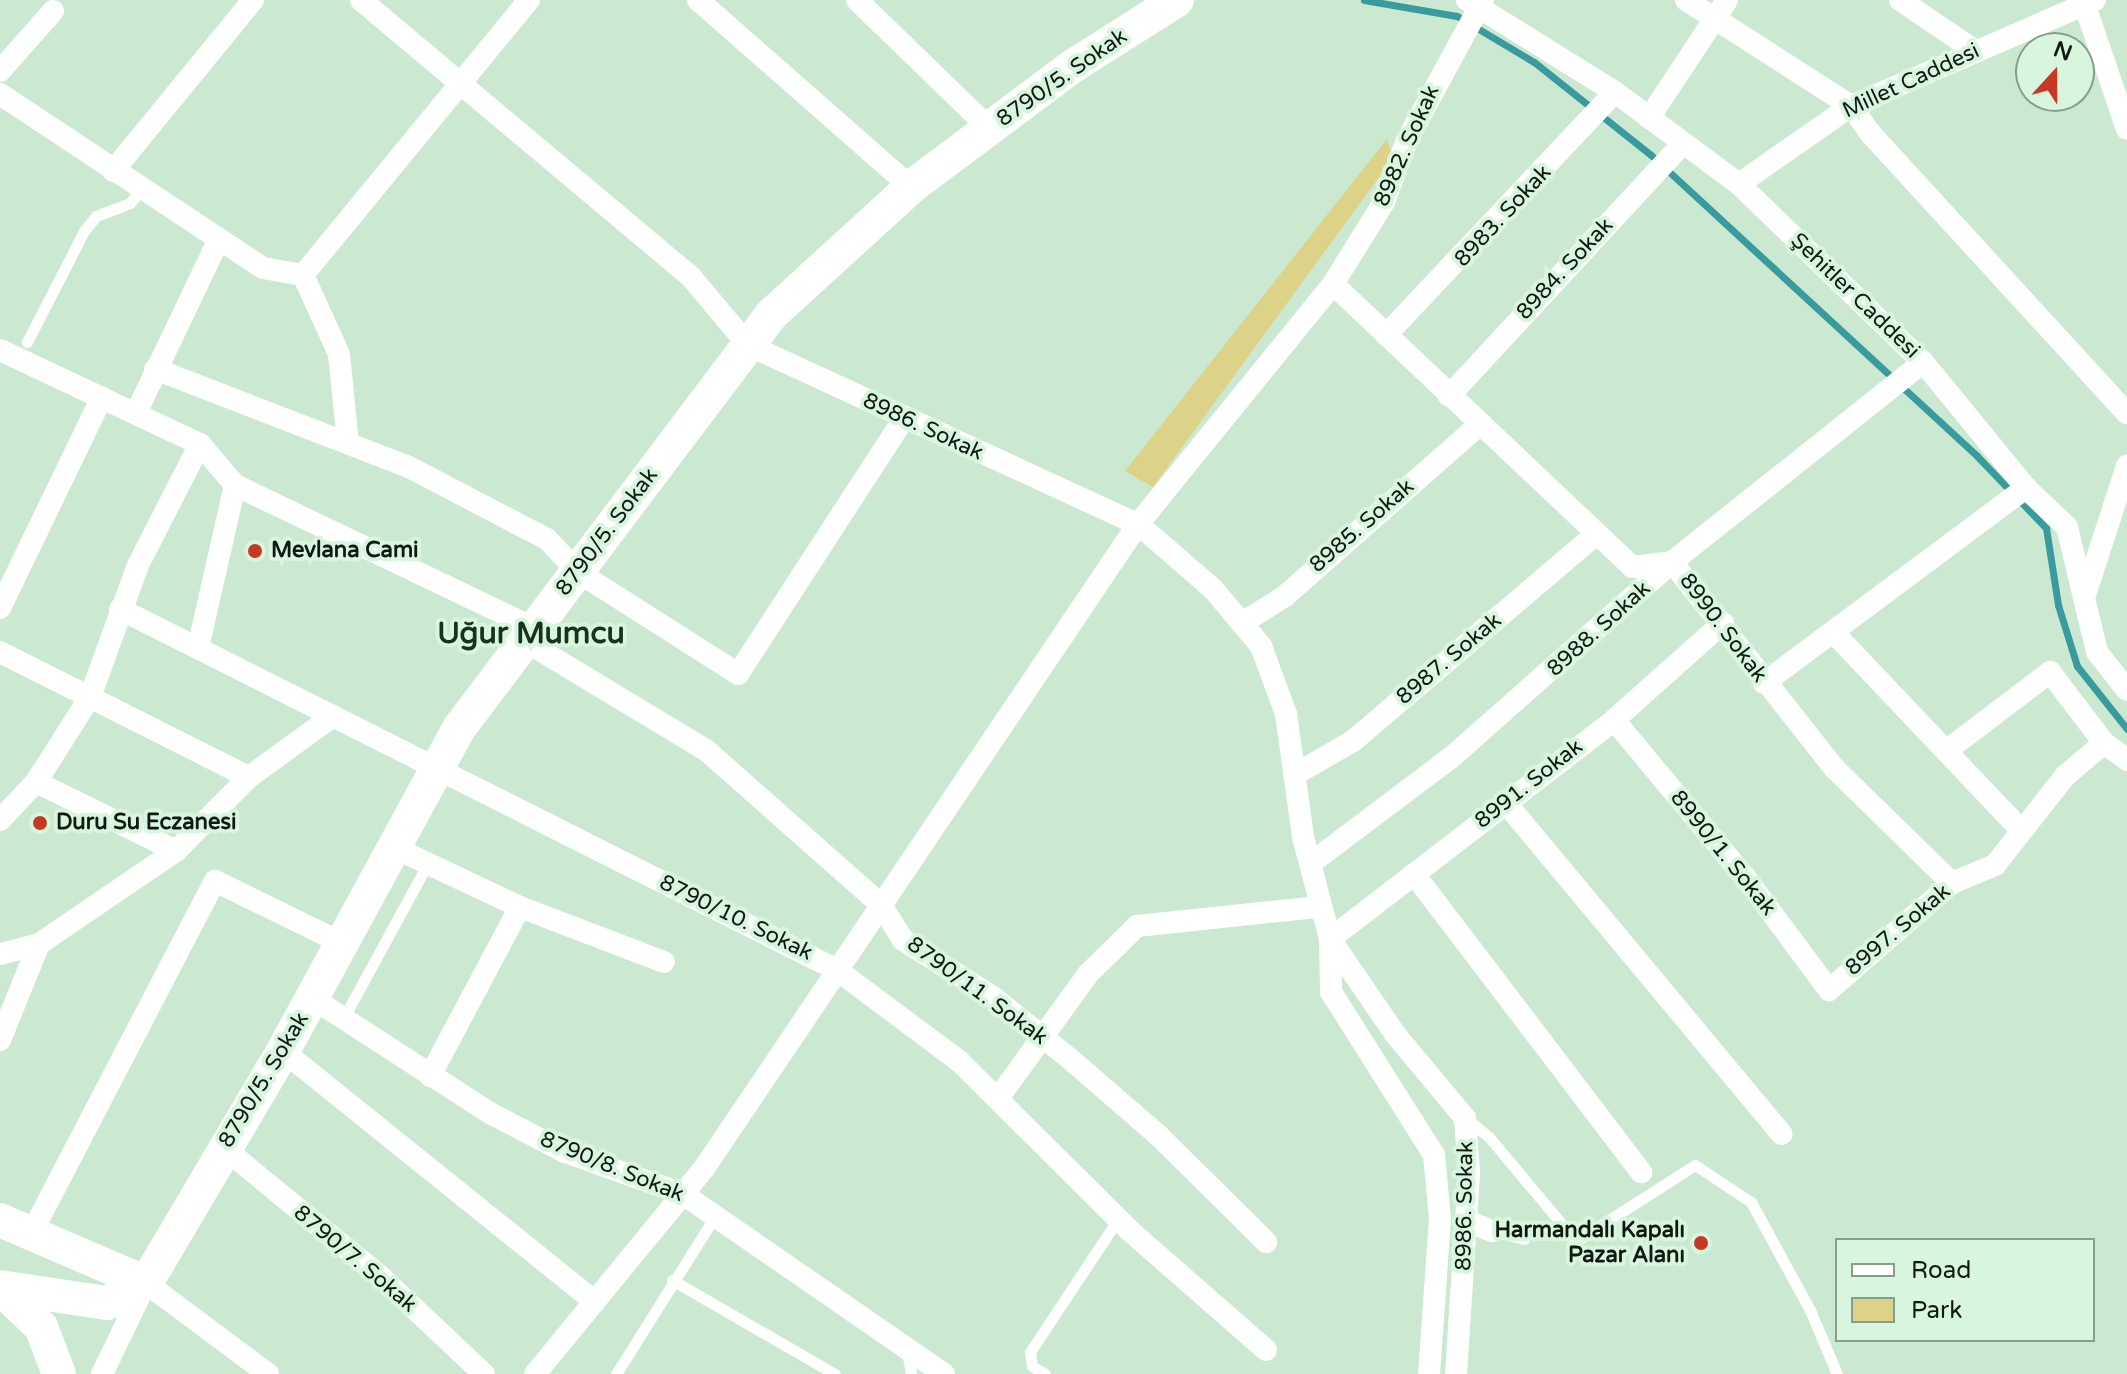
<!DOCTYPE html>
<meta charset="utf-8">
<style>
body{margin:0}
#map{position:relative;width:2127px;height:1374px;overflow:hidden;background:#cbe8d0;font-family:"Varela Round",sans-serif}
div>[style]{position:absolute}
.green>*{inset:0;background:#dcd388}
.stream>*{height:7px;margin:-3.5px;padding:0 3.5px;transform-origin:3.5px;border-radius:3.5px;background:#3a9b9e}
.service>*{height:11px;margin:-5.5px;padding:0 5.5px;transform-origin:5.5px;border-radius:5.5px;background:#fff}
.minor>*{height:22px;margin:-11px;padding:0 11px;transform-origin:11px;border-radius:11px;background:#fff}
.primary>*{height:34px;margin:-17px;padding:0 17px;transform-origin:17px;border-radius:17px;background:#fff}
.dots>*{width:22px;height:22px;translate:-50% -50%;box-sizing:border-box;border:4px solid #d8f6dd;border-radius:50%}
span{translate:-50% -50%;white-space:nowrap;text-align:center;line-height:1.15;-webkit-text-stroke:8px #d8f6dd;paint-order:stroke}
.street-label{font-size:22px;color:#101a12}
.poi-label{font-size:22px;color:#101a12;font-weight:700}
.left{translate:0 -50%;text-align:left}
.right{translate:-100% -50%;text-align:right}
.district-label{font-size:30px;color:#19311f;font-weight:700}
.legend{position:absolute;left:1835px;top:1238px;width:260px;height:104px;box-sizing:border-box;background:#d8f6dd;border:2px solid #889e8c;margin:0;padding:10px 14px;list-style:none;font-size:24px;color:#101a12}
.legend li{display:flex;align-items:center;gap:16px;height:40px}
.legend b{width:40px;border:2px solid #889e8c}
.north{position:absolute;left:2015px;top:32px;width:80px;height:80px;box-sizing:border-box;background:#d8f6dd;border:2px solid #889e8c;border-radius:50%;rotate:21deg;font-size:22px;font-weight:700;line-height:32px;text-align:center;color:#101a12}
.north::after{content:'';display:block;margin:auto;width:28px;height:36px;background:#c63a23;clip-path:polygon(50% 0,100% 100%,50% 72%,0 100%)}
</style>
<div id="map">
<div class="green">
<div style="clip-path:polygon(1387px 139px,1393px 158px,1153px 487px,1125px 471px)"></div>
</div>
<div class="stream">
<div style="left:1364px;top:0;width:94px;rotate:9.8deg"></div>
<div style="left:1457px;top:16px;width:90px;rotate:30.9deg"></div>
<div style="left:1534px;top:62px;width:149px;rotate:38.5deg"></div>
<div style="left:1651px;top:155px;width:444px;rotate:42.7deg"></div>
<div style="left:1977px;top:456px;width:100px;rotate:46.2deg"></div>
<div style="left:2046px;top:528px;width:78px;rotate:81.1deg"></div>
<div style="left:2058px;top:605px;width:64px;rotate:72.7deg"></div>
<div style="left:2077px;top:666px;width:80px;rotate:51.6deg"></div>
</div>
<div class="service">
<div style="left:27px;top:342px;width:125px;rotate:-62.8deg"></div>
<div style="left:84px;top:231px;width:19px;rotate:-51deg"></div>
<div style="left:96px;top:216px;width:36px;rotate:-21deg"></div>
<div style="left:130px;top:203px;width:18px;rotate:-52deg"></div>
<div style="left:343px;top:1019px;width:178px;rotate:-61.4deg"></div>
<div style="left:1466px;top:1118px;width:30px;rotate:40deg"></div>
<div style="left:1489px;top:1137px;width:136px;rotate:50.1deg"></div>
<div style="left:1576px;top:1241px;width:141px;rotate:-32.6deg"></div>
<div style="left:1695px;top:1165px;width:67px;rotate:33.5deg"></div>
<div style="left:1751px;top:1202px;width:123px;rotate:61.4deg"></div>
<div style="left:1810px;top:1310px;width:69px;rotate:67.1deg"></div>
<div style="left:1492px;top:1231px;width:33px;rotate:14deg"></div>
<div style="left:672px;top:1280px;width:188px;rotate:30deg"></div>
<div style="left:907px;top:1351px;width:23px;rotate:80deg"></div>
<div style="left:616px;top:1374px;width:186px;rotate:-57.9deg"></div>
<div style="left:1045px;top:1374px;width:15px;rotate:-148deg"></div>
<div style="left:1032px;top:1366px;width:14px;rotate:-98deg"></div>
<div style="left:1030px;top:1352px;width:159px;rotate:-56.5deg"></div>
</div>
<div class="minor">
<div style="left:361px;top:0;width:431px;rotate:40deg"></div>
<div style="left:691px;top:277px;width:89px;rotate:50deg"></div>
<div style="left:748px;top:345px;width:429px;rotate:24.7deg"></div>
<div style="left:1138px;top:524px;width:99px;rotate:40.9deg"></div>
<div style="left:1213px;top:589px;width:75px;rotate:49.9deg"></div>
<div style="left:1261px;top:646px;width:72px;rotate:69.8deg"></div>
<div style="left:1286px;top:714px;width:124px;rotate:82.1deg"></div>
<div style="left:1303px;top:837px;width:106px;rotate:75.2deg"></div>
<div style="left:1330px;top:939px;width:115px;rotate:55.6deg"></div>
<div style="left:1395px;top:1034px;width:109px;rotate:50.2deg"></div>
<div style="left:1465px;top:1118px;width:55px;rotate:85.8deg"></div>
<div style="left:1469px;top:1173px;width:201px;rotate:93.7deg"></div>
<div style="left:698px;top:0;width:283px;rotate:41.3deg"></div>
<div style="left:857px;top:0;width:184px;rotate:44.1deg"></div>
<div style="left:1467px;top:0;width:174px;rotate:31.9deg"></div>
<div style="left:1615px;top:92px;width:154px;rotate:36.6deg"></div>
<div style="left:1739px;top:184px;width:256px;rotate:44.1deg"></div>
<div style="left:1923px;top:362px;width:163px;rotate:50.7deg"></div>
<div style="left:2026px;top:488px;width:57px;rotate:43.6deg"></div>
<div style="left:2067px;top:527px;width:129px;rotate:76.5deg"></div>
<div style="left:2097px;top:652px;width:48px;rotate:51.7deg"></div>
<div style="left:1686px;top:0;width:196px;rotate:32.7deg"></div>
<div style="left:1851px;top:106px;width:33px;rotate:55deg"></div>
<div style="left:1870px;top:133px;width:380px;rotate:47.5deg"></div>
<div style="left:1900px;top:0;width:89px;rotate:34deg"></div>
<div style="left:2083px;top:0;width:136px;rotate:71.2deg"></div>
<div style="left:0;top:71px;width:80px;rotate:-48.5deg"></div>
<div style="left:0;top:94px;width:315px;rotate:33.5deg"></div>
<div style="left:263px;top:268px;width:41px;rotate:9.9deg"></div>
<div style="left:1649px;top:118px;width:141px;rotate:-56.5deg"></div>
<div style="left:113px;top:171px;width:221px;rotate:-50.7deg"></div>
<div style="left:1739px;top:184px;width:136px;rotate:-34.9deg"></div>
<div style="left:1851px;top:106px;width:266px;rotate:-23.5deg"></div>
<div style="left:1333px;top:284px;width:412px;rotate:43.4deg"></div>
<div style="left:1632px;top:567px;width:40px;rotate:-7.1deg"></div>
<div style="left:1672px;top:562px;width:263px;rotate:51.8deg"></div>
<div style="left:1835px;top:769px;width:163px;rotate:44.3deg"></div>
<div style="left:1386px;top:335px;width:334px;rotate:-46.7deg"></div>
<div style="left:0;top:350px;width:221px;rotate:25.2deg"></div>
<div style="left:200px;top:444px;width:54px;rotate:49.5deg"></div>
<div style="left:235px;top:485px;width:167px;rotate:102.8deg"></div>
<div style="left:155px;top:369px;width:272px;rotate:21.1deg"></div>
<div style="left:409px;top:467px;width:156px;rotate:27.6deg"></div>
<div style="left:547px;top:539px;width:45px;rotate:46.8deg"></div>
<div style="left:578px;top:572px;width:190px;rotate:32.5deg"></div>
<div style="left:738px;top:674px;width:303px;rotate:-57deg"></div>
<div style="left:1449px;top:396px;width:343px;rotate:-47.2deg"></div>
<div style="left:136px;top:413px;width:193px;rotate:-64.5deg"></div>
<div style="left:348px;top:443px;width:89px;rotate:-95.8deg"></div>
<div style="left:339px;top:354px;width:87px;rotate:-114.5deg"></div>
<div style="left:303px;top:275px;width:356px;rotate:-50.6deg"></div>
<div style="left:235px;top:485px;width:333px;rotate:25.6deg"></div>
<div style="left:2086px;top:592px;width:133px;rotate:-72deg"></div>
<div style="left:0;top:608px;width:234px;rotate:-64.2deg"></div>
<div style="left:120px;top:609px;width:803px;rotate:26.72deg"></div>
<div style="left:837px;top:970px;width:152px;rotate:36.7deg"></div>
<div style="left:959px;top:1061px;width:240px;rotate:44.8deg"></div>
<div style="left:1129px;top:1230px;width:182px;rotate:41.2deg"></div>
<div style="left:1242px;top:623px;width:51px;rotate:-32.1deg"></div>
<div style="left:1285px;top:596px;width:259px;rotate:-41.4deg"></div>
<div style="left:1834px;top:633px;width:270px;rotate:46.5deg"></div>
<div style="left:525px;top:641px;width:211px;rotate:31.1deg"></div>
<div style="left:706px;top:750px;width:234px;rotate:41.5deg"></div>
<div style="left:881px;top:905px;width:41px;rotate:57.8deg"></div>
<div style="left:903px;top:940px;width:107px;rotate:32.3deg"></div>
<div style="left:993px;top:997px;width:97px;rotate:38.8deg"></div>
<div style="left:1069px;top:1058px;width:119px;rotate:40.9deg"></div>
<div style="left:1159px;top:1136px;width:151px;rotate:44.7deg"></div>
<div style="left:0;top:652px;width:279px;rotate:26.7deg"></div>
<div style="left:1764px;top:683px;width:327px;rotate:-36.7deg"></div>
<div style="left:1614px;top:720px;width:204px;rotate:50.2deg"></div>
<div style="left:1745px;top:877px;width:141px;rotate:53.4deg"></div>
<div style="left:1829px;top:990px;width:163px;rotate:-41deg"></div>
<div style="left:1952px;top:883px;width:47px;rotate:-22.7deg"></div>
<div style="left:1995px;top:865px;width:113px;rotate:-51.8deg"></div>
<div style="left:2065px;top:776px;width:51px;rotate:-40.2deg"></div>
<div style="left:1946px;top:751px;width:131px;rotate:-37.2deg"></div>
<div style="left:2050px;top:672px;width:89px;rotate:52.7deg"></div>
<div style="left:2104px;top:743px;width:29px;rotate:36deg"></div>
<div style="left:1294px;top:775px;width:68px;rotate:-30deg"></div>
<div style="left:1353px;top:741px;width:319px;rotate:-40.4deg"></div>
<div style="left:36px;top:782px;width:156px;rotate:26.2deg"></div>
<div style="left:1505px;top:802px;width:432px;rotate:50.2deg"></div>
<div style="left:0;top:820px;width:52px;rotate:-46.5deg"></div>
<div style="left:36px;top:782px;width:101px;rotate:-57.6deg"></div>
<div style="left:90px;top:697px;width:140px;rotate:-70deg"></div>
<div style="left:138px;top:565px;width:136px;rotate:-62.9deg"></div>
<div style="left:395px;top:848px;width:138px;rotate:25.3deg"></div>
<div style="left:520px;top:907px;width:154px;rotate:20.9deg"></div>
<div style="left:1311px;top:863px;width:178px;rotate:-37deg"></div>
<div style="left:1453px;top:756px;width:293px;rotate:-41.5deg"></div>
<div style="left:1672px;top:562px;width:321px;rotate:-38.5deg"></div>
<div style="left:1414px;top:874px;width:375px;rotate:52.7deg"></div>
<div style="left:1330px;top:939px;width:359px;rotate:-37.6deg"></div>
<div style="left:1614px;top:720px;width:146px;rotate:-41.7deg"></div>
<div style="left:1330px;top:939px;width:53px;rotate:88.9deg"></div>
<div style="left:1331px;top:992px;width:193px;rotate:57.7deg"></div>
<div style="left:1434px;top:1155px;width:63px;rotate:84.6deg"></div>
<div style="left:1440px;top:1218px;width:156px;rotate:94deg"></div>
<div style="left:0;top:954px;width:40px;rotate:-14.4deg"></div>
<div style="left:39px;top:944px;width:166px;rotate:-34.2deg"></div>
<div style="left:176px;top:851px;width:104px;rotate:-45.4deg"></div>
<div style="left:249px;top:777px;width:104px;rotate:-36deg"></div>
<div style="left:312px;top:998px;width:210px;rotate:32.9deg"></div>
<div style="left:488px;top:1112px;width:87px;rotate:27.5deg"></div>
<div style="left:565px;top:1152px;width:125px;rotate:19.6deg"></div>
<div style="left:683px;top:1194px;width:317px;rotate:34.6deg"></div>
<div style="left:0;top:1040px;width:104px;rotate:-67.9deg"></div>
<div style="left:283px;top:1051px;width:400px;rotate:38.8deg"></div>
<div style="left:430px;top:1076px;width:191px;rotate:-62deg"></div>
<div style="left:999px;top:1097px;width:152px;rotate:-54.1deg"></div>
<div style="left:1088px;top:974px;width:69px;rotate:-44.4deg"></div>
<div style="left:1137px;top:926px;width:183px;rotate:-6deg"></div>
<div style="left:224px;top:1148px;width:205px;rotate:39.4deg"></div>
<div style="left:382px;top:1278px;width:140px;rotate:43.3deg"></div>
<div style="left:1467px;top:1221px;width:27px;rotate:22deg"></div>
<div style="left:32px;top:1232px;width:396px;rotate:-62.5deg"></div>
<div style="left:215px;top:881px;width:141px;rotate:26deg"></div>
<div style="left:102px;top:1374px;width:101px;rotate:-64.2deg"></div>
<div style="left:146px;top:1283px;width:152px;rotate:36.7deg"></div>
<div style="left:535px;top:1374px;width:268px;rotate:-50.6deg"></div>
<div style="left:705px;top:1167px;width:775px;rotate:-56.04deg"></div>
<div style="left:1138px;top:524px;width:309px;rotate:-50.9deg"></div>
<div style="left:1333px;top:284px;width:97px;rotate:-58.1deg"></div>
<div style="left:1384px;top:202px;width:66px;rotate:-69.6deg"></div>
<div style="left:1407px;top:140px;width:159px;rotate:-61.5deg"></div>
</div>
<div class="primary">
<div style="left:0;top:1220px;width:159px;rotate:23.3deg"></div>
<div style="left:0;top:1287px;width:108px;rotate:8.5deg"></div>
<div style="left:107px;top:1303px;width:44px;rotate:-27.1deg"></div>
<div style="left:146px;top:1283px;width:269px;rotate:-59.4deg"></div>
<div style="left:283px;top:1051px;width:369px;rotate:-61.4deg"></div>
<div style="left:460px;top:727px;width:516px;rotate:-52.95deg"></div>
<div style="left:771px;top:315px;width:190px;rotate:-42.4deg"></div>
<div style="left:911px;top:187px;width:202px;rotate:-36.8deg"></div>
<div style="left:1073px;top:66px;width:123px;rotate:-32.4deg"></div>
<div style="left:0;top:1288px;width:57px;rotate:43.6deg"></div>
<div style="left:41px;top:1327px;width:50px;rotate:69deg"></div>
</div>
<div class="dots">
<div style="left:255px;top:551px;background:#c63a23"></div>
<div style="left:40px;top:823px;background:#c63a23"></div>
<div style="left:1701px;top:1243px;background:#c63a23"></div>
</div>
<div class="street-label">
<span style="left:1062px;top:78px;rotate:-35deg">8790/5. Sokak</span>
<span style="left:1911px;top:81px;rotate:-25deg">Millet Caddesi</span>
<span style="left:1407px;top:146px;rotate:-66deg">8982. Sokak</span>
<span style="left:1503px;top:216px;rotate:-47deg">8983. Sokak</span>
<span style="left:1565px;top:269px;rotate:-47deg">8984. Sokak</span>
<span style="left:1855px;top:296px;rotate:44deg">Şehitler Caddesi</span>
<span style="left:923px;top:427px;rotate:25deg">8986. Sokak</span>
<span style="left:1362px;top:526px;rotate:-41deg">8985. Sokak</span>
<span style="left:607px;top:532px;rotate:-53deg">8790/5. Sokak</span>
<span style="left:1723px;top:628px;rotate:53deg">8990. Sokak</span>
<span style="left:1599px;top:629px;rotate:-42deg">8988. Sokak</span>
<span style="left:1449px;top:659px;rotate:-40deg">8987. Sokak</span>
<span style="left:1529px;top:784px;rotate:-38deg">8991. Sokak</span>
<span style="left:1723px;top:853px;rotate:51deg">8990/1. Sokak</span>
<span style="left:736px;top:918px;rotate:26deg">8790/10. Sokak</span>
<span style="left:1898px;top:930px;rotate:-40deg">8997. Sokak</span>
<span style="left:977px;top:991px;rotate:36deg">8790/11. Sokak</span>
<span style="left:264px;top:1080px;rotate:-59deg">8790/5. Sokak</span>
<span style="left:612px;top:1167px;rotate:22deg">8790/8. Sokak</span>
<span style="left:1465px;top:1206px;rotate:-89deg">8986. Sokak</span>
<span style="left:355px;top:1259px;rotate:40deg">8790/7. Sokak</span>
</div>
<div class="poi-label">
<span class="left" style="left:271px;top:551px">Mevlana Cami</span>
<span class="left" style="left:56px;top:823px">Duru Su Eczanesi</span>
<span class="right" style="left:1685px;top:1243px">Harmandalı Kapalı<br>Pazar Alanı</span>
</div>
<div class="district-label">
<span style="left:531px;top:634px">Uğur Mumcu</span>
</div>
<ul class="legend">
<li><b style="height:10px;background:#fff"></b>Road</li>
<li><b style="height:22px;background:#dcd388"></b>Park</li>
</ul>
<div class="north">N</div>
</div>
